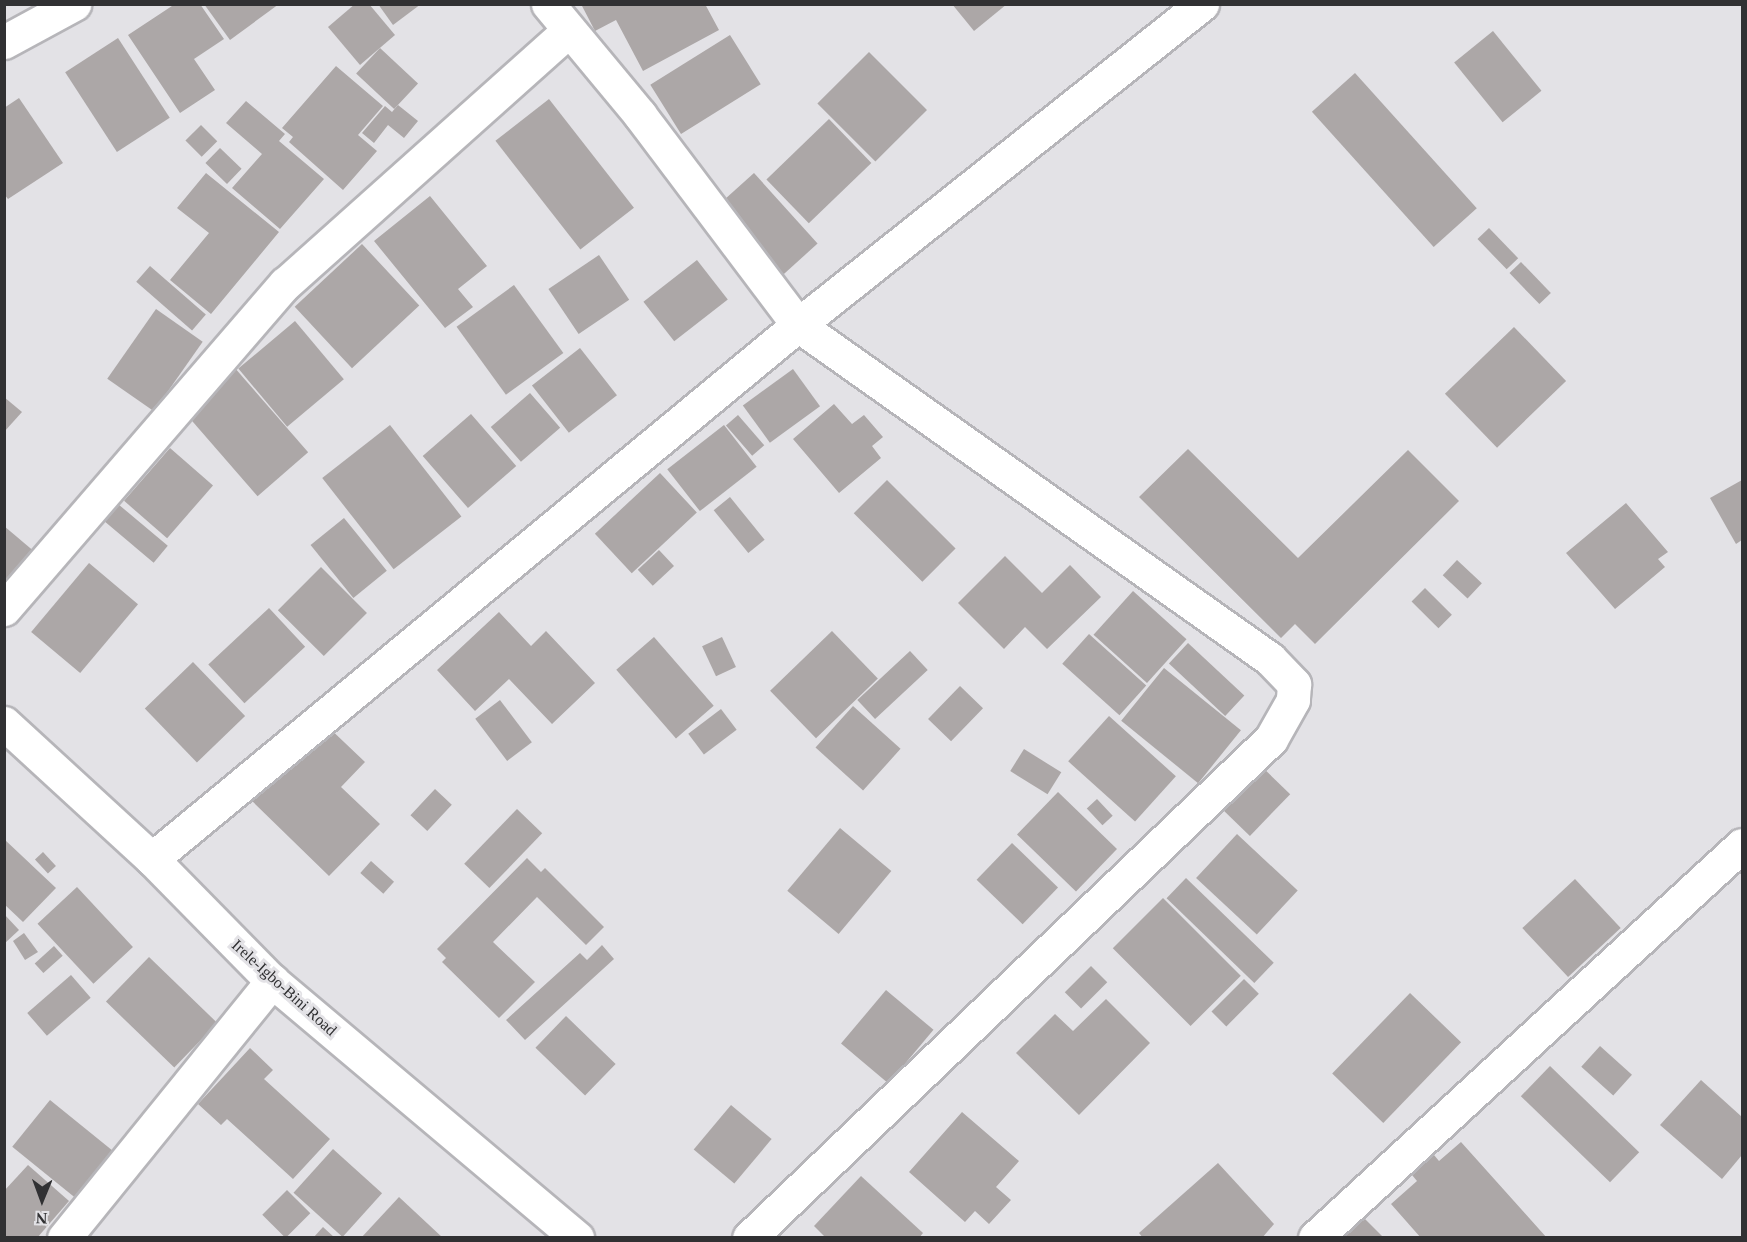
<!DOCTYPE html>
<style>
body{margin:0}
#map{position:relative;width:1747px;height:1242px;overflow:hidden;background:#e3e2e6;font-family:Georgia,serif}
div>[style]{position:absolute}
.building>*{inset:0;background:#aca7a7;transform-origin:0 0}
.roads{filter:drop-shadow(2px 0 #b6b5b9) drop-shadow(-2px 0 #b6b5b9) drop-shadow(0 2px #b6b5b9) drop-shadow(0 -2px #b6b5b9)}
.minor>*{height:33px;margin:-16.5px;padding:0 16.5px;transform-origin:16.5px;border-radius:16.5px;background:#fff}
.tertiary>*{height:33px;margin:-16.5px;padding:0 16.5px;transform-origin:16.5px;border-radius:16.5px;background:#fff}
span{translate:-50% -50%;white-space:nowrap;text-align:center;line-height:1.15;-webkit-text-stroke:6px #e3e2e6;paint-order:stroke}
.street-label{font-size:16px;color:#313133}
.frame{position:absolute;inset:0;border:6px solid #313133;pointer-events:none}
.north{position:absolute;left:12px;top:1170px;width:60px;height:60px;-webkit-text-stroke:4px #e3e2e6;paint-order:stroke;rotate:181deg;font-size:16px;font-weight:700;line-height:24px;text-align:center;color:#313133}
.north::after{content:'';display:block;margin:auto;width:21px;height:27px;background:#313133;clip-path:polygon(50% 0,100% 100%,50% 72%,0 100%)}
</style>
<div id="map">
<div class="building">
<div style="clip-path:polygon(175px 4px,200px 4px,224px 39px,194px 59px,215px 90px,180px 113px,128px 35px)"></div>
<div style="clip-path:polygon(204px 4px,279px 4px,230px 40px)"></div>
<div style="clip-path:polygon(355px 4px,369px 4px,395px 35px,360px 65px,328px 27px)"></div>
<div style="clip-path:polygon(378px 4px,421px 4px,393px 25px)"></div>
<div style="clip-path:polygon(581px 4px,705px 4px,719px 30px,643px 71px,616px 20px,595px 31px)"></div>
<div style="clip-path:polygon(952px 4px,1007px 4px,974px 31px)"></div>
<div style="left:1493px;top:31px;width:77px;height:50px;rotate:51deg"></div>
<div style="left:730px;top:35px;width:58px;height:94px;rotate:58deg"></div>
<div style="left:118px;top:38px;width:95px;height:63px;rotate:57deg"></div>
<div style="left:380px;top:48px;width:52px;height:35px;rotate:43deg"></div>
<div style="left:869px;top:52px;width:82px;height:73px;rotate:45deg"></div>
<div style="clip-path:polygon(336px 66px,383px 106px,358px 135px,377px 151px,343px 190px,289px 142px,293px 137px,282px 128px)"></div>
<div style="left:1355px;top:73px;width:182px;height:58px;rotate:48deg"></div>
<div style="clip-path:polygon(19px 98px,63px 163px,8px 199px,4px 194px,4px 108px)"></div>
<div style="left:549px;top:99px;width:138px;height:68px;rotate:52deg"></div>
<div style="clip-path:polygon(246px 101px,285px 134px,279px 141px,324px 179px,280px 229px,232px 188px,262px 154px,226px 123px)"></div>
<div style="clip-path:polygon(398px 105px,418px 121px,404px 138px,388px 125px,374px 143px,362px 133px,385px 106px,392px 112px)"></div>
<div style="left:829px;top:119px;width:61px;height:87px;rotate:46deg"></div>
<div style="left:201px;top:125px;width:23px;height:22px;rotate:45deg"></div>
<div style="left:220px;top:148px;width:30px;height:21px;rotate:44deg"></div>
<div style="clip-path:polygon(206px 173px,279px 232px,211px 314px,170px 280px,209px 233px,177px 208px)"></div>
<div style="left:754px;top:173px;width:95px;height:52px;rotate:48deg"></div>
<div style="clip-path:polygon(430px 196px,487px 266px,458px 289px,473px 307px,445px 328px,374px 241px)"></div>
<div style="left:1489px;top:228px;width:42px;height:16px;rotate:46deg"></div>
<div style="left:362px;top:244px;width:84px;height:92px;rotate:47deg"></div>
<div style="left:599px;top:255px;width:54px;height:61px;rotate:56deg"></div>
<div style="left:697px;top:260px;width:50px;height:68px;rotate:52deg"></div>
<div style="left:1521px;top:262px;width:43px;height:16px;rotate:46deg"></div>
<div style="left:150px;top:266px;width:74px;height:21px;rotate:41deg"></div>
<div style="left:514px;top:285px;width:84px;height:71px;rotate:54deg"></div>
<div style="left:156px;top:309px;width:57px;height:85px;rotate:35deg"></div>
<div style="left:295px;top:321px;width:76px;height:74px;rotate:50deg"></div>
<div style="left:1514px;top:327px;width:75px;height:96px;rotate:46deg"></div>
<div style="left:580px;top:348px;width:60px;height:61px;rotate:52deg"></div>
<div style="left:234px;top:367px;width:113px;height:67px;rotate:49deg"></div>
<div style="left:793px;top:369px;width:46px;height:62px;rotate:54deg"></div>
<div style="left:530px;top:393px;width:46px;height:52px;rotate:49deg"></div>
<div style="clip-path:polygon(4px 397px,22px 412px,4px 432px)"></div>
<div style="clip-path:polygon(834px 404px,852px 424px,864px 415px,883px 437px,872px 446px,881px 458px,839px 493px,793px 439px)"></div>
<div style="left:471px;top:414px;width:69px;height:64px;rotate:49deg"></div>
<div style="left:738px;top:415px;width:40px;height:16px;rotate:49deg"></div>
<div style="left:390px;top:425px;width:116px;height:86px;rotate:52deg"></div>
<div style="left:724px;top:425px;width:53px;height:72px;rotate:52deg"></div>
<div style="left:170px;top:448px;width:57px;height:70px;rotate:41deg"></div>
<div style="clip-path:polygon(1188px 449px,1298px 558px,1408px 450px,1459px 501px,1315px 644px,1295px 624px,1281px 638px,1139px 497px)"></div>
<div style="left:660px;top:473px;width:54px;height:89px;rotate:47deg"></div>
<div style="left:887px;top:480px;width:97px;height:47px;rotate:45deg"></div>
<div style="clip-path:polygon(1742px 480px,1742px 540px,1736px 544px,1710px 498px)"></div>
<div style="left:730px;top:497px;width:55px;height:21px;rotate:51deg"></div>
<div style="clip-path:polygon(1626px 503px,1668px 552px,1658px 559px,1665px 567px,1615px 609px,1566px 553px)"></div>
<div style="left:118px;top:504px;width:65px;height:22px;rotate:40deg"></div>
<div style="left:344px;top:518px;width:68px;height:43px;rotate:51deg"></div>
<div style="clip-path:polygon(4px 526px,36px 553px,4px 589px)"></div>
<div style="left:659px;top:550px;width:22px;height:29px;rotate:47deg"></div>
<div style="clip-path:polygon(1005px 556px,1042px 593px,1070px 565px,1101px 597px,1047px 649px,1025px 627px,1004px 649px,958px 603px)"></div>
<div style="left:1457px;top:560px;width:34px;height:21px;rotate:43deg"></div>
<div style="left:89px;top:563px;width:64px;height:90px;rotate:40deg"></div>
<div style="left:321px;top:567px;width:65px;height:61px;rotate:45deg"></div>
<div style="left:1425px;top:588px;width:38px;height:19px;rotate:45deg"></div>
<div style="left:1133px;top:591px;width:72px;height:59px;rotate:42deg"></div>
<div style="left:269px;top:608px;width:53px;height:83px;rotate:47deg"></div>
<div style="clip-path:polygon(499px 612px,531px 646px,546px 631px,595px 683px,552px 724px,509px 679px,475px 711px,437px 670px)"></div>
<div style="left:832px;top:631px;width:66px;height:86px;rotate:46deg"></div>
<div style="left:1089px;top:634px;width:77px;height:40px;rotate:42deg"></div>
<div style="left:654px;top:637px;width:91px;height:50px;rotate:49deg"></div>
<div style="left:722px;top:637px;width:33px;height:22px;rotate:65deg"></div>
<div style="left:1188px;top:643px;width:77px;height:28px;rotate:43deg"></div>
<div style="left:910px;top:651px;width:26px;height:72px;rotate:47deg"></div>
<div style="left:193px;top:662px;width:75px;height:67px;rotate:46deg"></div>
<div style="left:1164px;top:668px;width:99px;height:68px;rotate:39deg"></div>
<div style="left:960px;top:686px;width:32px;height:46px;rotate:44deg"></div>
<div style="left:500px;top:700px;width:53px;height:31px;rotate:53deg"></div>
<div style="left:853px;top:706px;width:64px;height:56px;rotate:42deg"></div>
<div style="left:721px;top:709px;width:26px;height:41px;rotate:53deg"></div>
<div style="left:1109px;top:716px;width:90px;height:61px;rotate:42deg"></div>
<div style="clip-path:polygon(324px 723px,365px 762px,341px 787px,380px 824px,329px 876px,250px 799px)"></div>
<div style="left:1024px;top:749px;width:44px;height:26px;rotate:32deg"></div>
<div style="left:1260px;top:765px;width:42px;height:58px;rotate:44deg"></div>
<div style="left:435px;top:789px;width:23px;height:36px;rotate:43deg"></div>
<div style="left:1058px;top:792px;width:82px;height:59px;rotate:44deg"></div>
<div style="left:1097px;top:799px;width:23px;height:14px;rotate:47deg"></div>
<div style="left:517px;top:809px;width:35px;height:76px;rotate:44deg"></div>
<div style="left:840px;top:828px;width:67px;height:82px;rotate:40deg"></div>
<div style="left:1237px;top:834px;width:83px;height:60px;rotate:43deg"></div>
<div style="clip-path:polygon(4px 839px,56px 888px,23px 922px,4px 904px)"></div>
<div style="left:1012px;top:843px;width:64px;height:51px;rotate:44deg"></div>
<div style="left:43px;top:852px;width:19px;height:11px;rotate:47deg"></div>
<div style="clip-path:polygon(527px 858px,541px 872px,545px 868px,604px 927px,586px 945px,537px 897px,493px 942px,535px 982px,499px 1018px,442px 962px,446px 958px,437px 949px)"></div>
<div style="left:371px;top:861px;width:31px;height:16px;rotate:42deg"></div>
<div style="left:1186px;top:878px;width:122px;height:28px;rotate:44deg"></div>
<div style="left:1575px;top:879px;width:67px;height:72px;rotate:47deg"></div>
<div style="left:77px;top:887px;width:82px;height:54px;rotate:47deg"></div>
<div style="left:1163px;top:898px;width:110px;height:71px;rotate:45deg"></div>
<div style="clip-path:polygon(4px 914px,19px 930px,4px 944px)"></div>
<div style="clip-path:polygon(24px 933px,38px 952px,25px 960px,13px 941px)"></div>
<div style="clip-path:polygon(602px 945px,614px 959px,525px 1040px,506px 1020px,580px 953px,587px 960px)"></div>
<div style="left:54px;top:946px;width:13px;height:26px;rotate:48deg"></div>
<div style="left:149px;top:957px;width:95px;height:62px;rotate:44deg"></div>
<div style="left:1091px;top:966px;width:23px;height:37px;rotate:45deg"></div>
<div style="left:71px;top:975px;width:30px;height:58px;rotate:49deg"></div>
<div style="left:1244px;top:979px;width:21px;height:46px;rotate:45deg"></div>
<div style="left:886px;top:990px;width:62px;height:70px;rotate:40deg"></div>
<div style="left:1410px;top:993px;width:71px;height:112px;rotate:44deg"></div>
<div style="clip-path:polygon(1106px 999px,1150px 1043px,1079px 1115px,1016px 1053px,1055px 1014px,1073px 1031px)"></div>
<div style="left:566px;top:1016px;width:69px;height:44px;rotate:44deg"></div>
<div style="left:1600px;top:1046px;width:43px;height:28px;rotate:42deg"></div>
<div style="clip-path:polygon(250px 1048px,273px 1070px,264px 1079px,330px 1139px,293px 1179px,227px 1119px,221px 1125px,198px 1104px)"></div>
<div style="left:1550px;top:1066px;width:124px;height:42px;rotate:44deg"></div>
<div style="clip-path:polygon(1701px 1080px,1742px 1117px,1742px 1155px,1722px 1179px,1660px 1125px)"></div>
<div style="left:50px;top:1100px;width:87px;height:60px;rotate:39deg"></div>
<div style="left:731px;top:1105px;width:53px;height:58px;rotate:40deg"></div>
<div style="clip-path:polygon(962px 1112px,1019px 1161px,996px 1187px,1011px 1200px,989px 1224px,975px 1211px,965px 1222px,909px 1172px)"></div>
<div style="clip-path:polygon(1461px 1142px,1547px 1238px,1421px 1238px,1391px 1204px,1417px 1181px,1412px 1175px,1434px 1155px,1439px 1161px)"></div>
<div style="left:333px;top:1149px;width:66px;height:59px;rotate:42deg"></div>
<div style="clip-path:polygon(1218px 1163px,1274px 1224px,1262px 1238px,1143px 1238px,1139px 1233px)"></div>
<div style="clip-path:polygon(28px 1165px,69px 1201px,37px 1238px,4px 1238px,4px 1191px)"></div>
<div style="clip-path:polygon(861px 1176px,923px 1233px,919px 1238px,826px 1238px,814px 1226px)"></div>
<div style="left:287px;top:1190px;width:33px;height:35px;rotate:45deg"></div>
<div style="clip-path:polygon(399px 1197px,443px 1238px,361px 1238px)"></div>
<div style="clip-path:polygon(1359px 1213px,1384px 1238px,1335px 1238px)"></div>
<div style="clip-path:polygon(323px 1227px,335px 1238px,313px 1238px)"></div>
</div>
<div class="roads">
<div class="minor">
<div style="left:548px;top:4px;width:144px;rotate:50.3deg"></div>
<div style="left:640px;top:115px;width:263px;rotate:53deg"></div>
<div style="left:798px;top:325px;width:578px;rotate:35.28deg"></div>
<div style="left:1270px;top:659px;width:35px;rotate:46deg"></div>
<div style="left:1294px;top:684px;width:16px;rotate:94deg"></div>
<div style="left:1293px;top:700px;width:45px;rotate:119.4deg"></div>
<div style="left:1271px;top:739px;width:722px;rotate:136.29deg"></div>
<div style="left:4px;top:42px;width:80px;rotate:-28.5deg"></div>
<div style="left:4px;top:609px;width:430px;rotate:-49.2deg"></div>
<div style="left:285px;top:284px;width:380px;rotate:-41.8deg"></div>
<div style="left:152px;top:859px;width:838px;rotate:-39.58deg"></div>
<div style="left:798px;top:325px;width:516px;rotate:-38.47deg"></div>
<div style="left:64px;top:1238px;width:331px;rotate:-51deg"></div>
<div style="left:1315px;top:1238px;width:580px;rotate:-42.63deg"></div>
</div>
<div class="tertiary">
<div style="left:4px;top:723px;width:201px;rotate:42.6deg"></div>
<div style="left:152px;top:859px;width:171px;rotate:45.5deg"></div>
<div style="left:272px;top:981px;width:399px;rotate:40.1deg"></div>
</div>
</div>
<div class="street-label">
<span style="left:284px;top:988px;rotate:42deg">Irele-Igbo-Bini Road</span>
</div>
<div class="frame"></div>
<div class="north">N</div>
</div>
